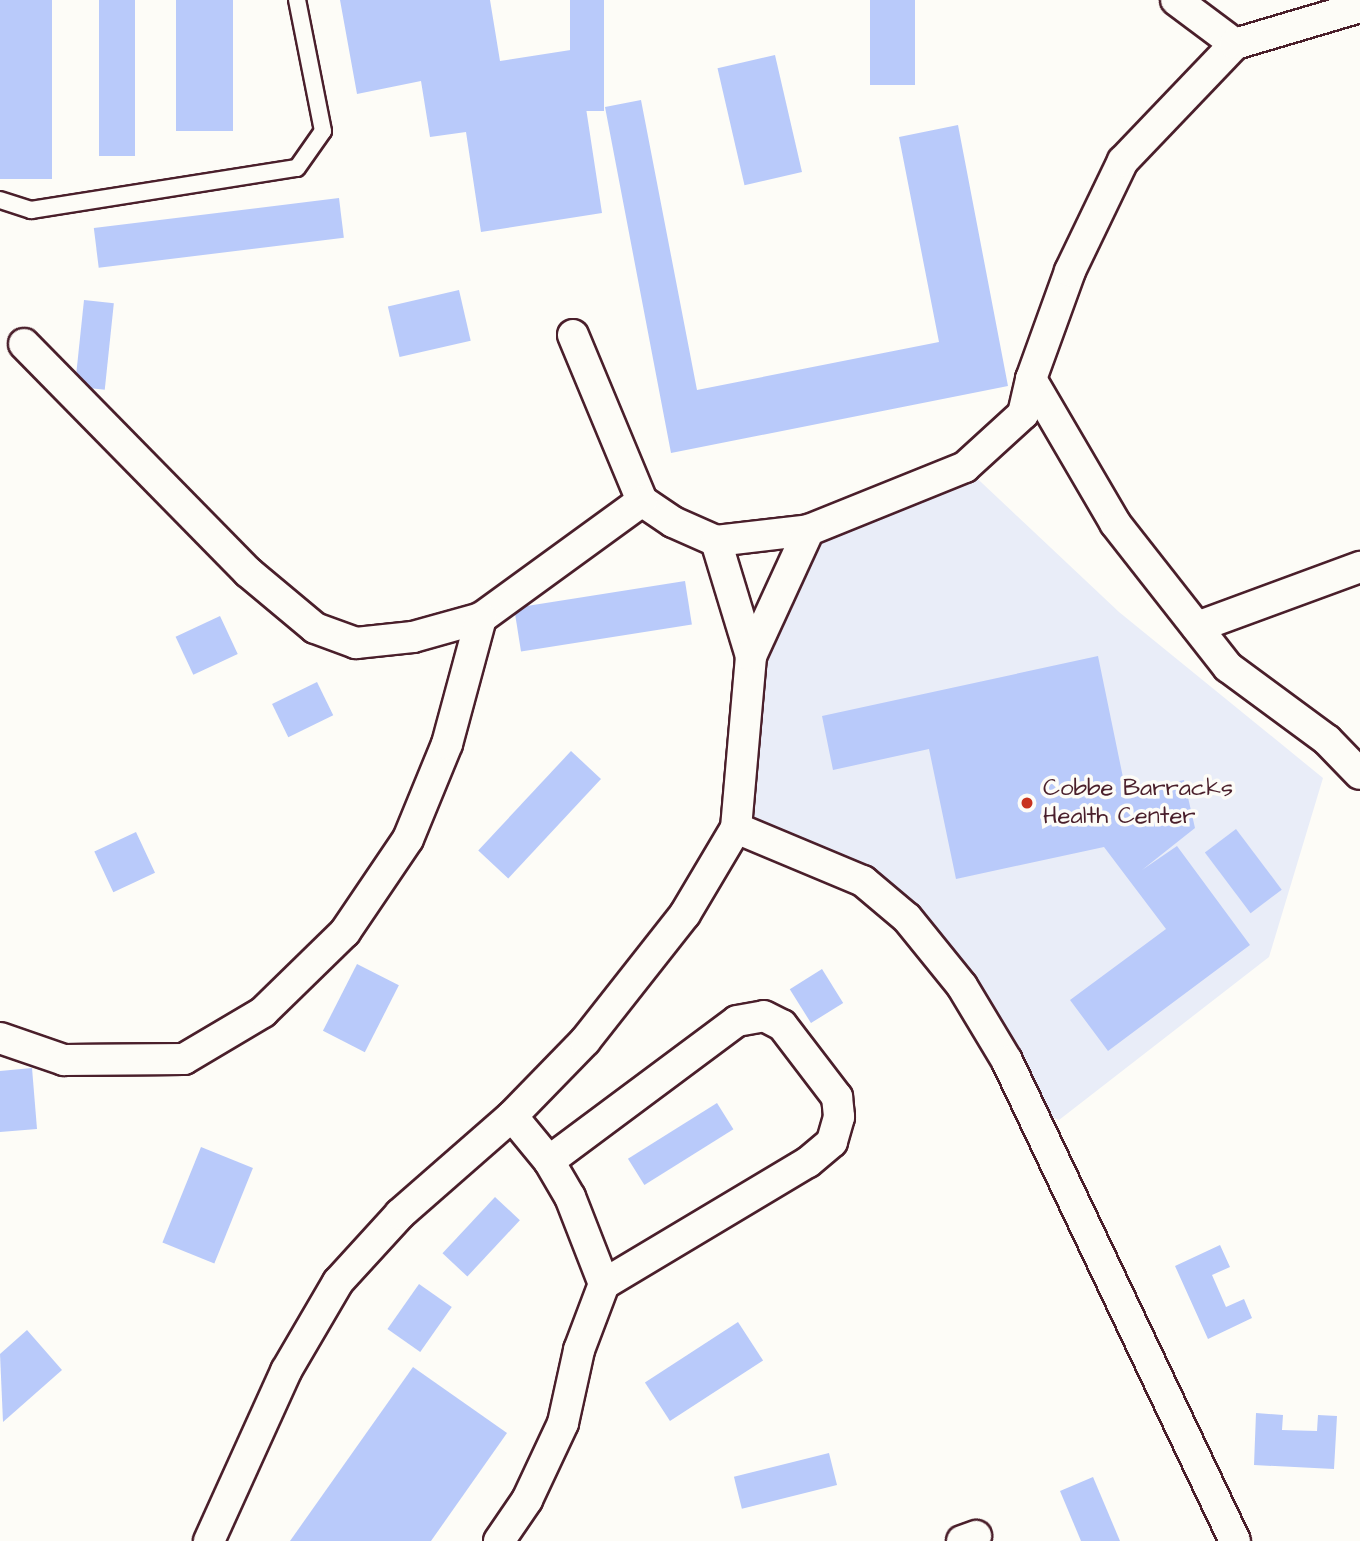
<!DOCTYPE html>
<style>
body{margin:0}
#map{position:relative;width:1360px;height:1541px;overflow:hidden;background:#fdfcf7;font-family:"Architects Daughter",sans-serif}
div>[style]{position:absolute}
.built>*{inset:0;background:#e9edf8}
.building>*{inset:0;background:#b9cafa;transform-origin:0 0}
.roads{filter:drop-shadow(2px 0 #4a1f2b) drop-shadow(-2px 0 #4a1f2b) drop-shadow(0 2px #4a1f2b) drop-shadow(0 -2px #4a1f2b)}
.lane>*{height:16px;margin:-8px;padding:0 8px;transform-origin:8px;border-radius:8px;background:#fdfcf7}
.street>*{height:30px;margin:-15px;padding:0 15px;transform-origin:15px;border-radius:15px;background:#fdfcf7}
.dots>*{width:19px;height:19px;translate:-50% -50%;box-sizing:border-box;border:4px solid #fdfcf7;border-radius:50%}
span{translate:-50% -50%;white-space:nowrap;text-align:center;line-height:1.15;-webkit-text-stroke:7px #fdfcf7;paint-order:stroke}
.poi-label{font-size:24px;color:#4a1f2b}
.left{translate:0 -50%;text-align:left}
</style>
<div id="map">
<div class="built">
<div style="clip-path:polygon(965px 467px,1119px 612px,1323px 778px,1269px 957px,1059px 1120px,1030px 1108px,907px 918px,736px 828px,751px 656px,809px 530px)"></div>
</div>
<div class="building">
<div style="left:0;top:0;width:52px;height:179px"></div>
<div style="left:99px;top:0;width:36px;height:156px"></div>
<div style="left:176px;top:0;width:57px;height:131px"></div>
<div style="clip-path:polygon(340px 0,490px 0,500px 61px,577px 49px,602px 213px,481px 232px,466px 132px,430px 137px,421px 81px,357px 94px)"></div>
<div style="left:570px;top:0;width:34px;height:111px"></div>
<div style="left:870px;top:0;width:45px;height:85px"></div>
<div style="left:775px;top:55px;width:120px;height:59px;rotate:77deg"></div>
<div style="clip-path:polygon(641px 100px,697px 390px,939px 342px,899px 137px,958px 125px,1008px 386px,671px 453px,605px 107px)"></div>
<div style="left:339px;top:198px;width:40px;height:247px;rotate:83deg"></div>
<div style="left:459px;top:290px;width:52px;height:73px;rotate:77deg"></div>
<div style="left:84px;top:300px;width:30px;height:87px;rotate:6deg"></div>
<div style="left:685px;top:581px;width:44px;height:173px;rotate:81deg"></div>
<div style="left:220px;top:616px;width:42px;height:49px;rotate:65deg"></div>
<div style="clip-path:polygon(1098px 656px,1126px 792px,1184px 780px,1195px 828px,1142px 870px,1177px 846px,1250px 945px,1108px 1051px,1070px 1000px,1166px 929px,1104px 847px,956px 879px,929px 749px,833px 770px,822px 716px)"></div>
<div style="left:317px;top:682px;width:37px;height:50px;rotate:64deg"></div>
<div style="left:571px;top:751px;width:41px;height:136px;rotate:43deg"></div>
<div style="left:1236px;top:829px;width:76px;height:39px;rotate:53deg"></div>
<div style="left:136px;top:832px;width:45px;height:46px;rotate:65deg"></div>
<div style="left:357px;top:964px;width:47px;height:75px;rotate:27deg"></div>
<div style="left:822px;top:969px;width:40px;height:38px;rotate:58deg"></div>
<div style="clip-path:polygon(32px 1068px,37px 1129px,0 1132px,0 1071px)"></div>
<div style="left:717px;top:1103px;width:31px;height:105px;rotate:58deg"></div>
<div style="left:201px;top:1147px;width:56px;height:103px;rotate:22deg"></div>
<div style="left:495px;top:1197px;width:34px;height:77px;rotate:43deg"></div>
<div style="clip-path:polygon(1220px 1245px,1230px 1267px,1212px 1275px,1226px 1307px,1244px 1299px,1252px 1318px,1208px 1339px,1175px 1266px)"></div>
<div style="left:419px;top:1284px;width:40px;height:55px;rotate:35deg"></div>
<div style="left:738px;top:1322px;width:46px;height:111px;rotate:57deg"></div>
<div style="clip-path:polygon(27px 1330px,62px 1370px,3px 1422px,0 1354px)"></div>
<div style="clip-path:polygon(413px 1367px,507px 1433px,431px 1541px,290px 1541px)"></div>
<div style="clip-path:polygon(1256px 1413px,1283px 1415px,1282px 1430px,1317px 1431px,1318px 1415px,1337px 1416px,1334px 1469px,1254px 1465px)"></div>
<div style="left:829px;top:1453px;width:33px;height:98px;rotate:76deg"></div>
<div style="clip-path:polygon(1093px 1477px,1120px 1541px,1081px 1541px,1060px 1491px)"></div>
</div>
<div class="roads">
<div class="lane">
<div style="left:0;top:200px;width:33px;rotate:18deg"></div>
<div style="left:31px;top:210px;width:269px;rotate:-9deg"></div>
<div style="left:297px;top:168px;width:45px;rotate:-54.9deg"></div>
<div style="left:323px;top:131px;width:134px;rotate:-101.2deg"></div>
</div>
<div class="street">
<div style="left:1176px;top:0;width:74px;rotate:36.7deg"></div>
<div style="left:573px;top:335px;width:180px;rotate:67.4deg"></div>
<div style="left:642px;top:501px;width:37px;rotate:34deg"></div>
<div style="left:673px;top:522px;width:47px;rotate:23.8deg"></div>
<div style="left:716px;top:541px;width:94px;rotate:-6.7deg"></div>
<div style="left:809px;top:530px;width:168px;rotate:-22deg"></div>
<div style="left:965px;top:467px;width:79px;rotate:-42.4deg"></div>
<div style="left:1023px;top:414px;width:36px;rotate:-77deg"></div>
<div style="left:1031px;top:379px;width:115px;rotate:-70.1deg"></div>
<div style="left:1070px;top:271px;width:122px;rotate:-64.3deg"></div>
<div style="left:1123px;top:161px;width:162px;rotate:-46.3deg"></div>
<div style="left:1235px;top:44px;width:130px;rotate:-16.5deg"></div>
<div style="left:24px;top:344px;width:320px;rotate:45.5deg"></div>
<div style="left:248px;top:572px;width:87px;rotate:39.9deg"></div>
<div style="left:315px;top:628px;width:44px;rotate:20.1deg"></div>
<div style="left:356px;top:643px;width:57px;rotate:-6deg"></div>
<div style="left:413px;top:637px;width:71px;rotate:-15.6deg"></div>
<div style="left:481px;top:618px;width:199px;rotate:-36deg"></div>
<div style="left:1031px;top:379px;width:167px;rotate:59.7deg"></div>
<div style="left:1115px;top:523px;width:183px;rotate:51.9deg"></div>
<div style="left:1228px;top:667px;width:123px;rotate:36.4deg"></div>
<div style="left:1327px;top:740px;width:47px;rotate:45.9deg"></div>
<div style="left:716px;top:541px;width:120px;rotate:73.1deg"></div>
<div style="left:1197px;top:627px;width:174px;rotate:-20.2deg"></div>
<div style="left:736px;top:828px;width:138px;rotate:22.7deg"></div>
<div style="left:863px;top:881px;width:57px;rotate:40.1deg"></div>
<div style="left:907px;top:918px;width:87px;rotate:51deg"></div>
<div style="left:962px;top:986px;width:87px;rotate:59deg"></div>
<div style="left:1007px;top:1061px;width:531px;rotate:64.59deg"></div>
<div style="left:0;top:1038px;width:68px;rotate:19deg"></div>
<div style="left:64px;top:1060px;width:120px;rotate:-0.5deg"></div>
<div style="left:184px;top:1059px;width:92px;rotate:-30.7deg"></div>
<div style="left:263px;top:1012px;width:115px;rotate:-44.3deg"></div>
<div style="left:345px;top:932px;width:112px;rotate:-55.9deg"></div>
<div style="left:408px;top:839px;width:103px;rotate:-67.7deg"></div>
<div style="left:447px;top:744px;width:131px;rotate:-74.9deg"></div>
<div style="left:549px;top:1161px;width:234px;rotate:-36.7deg"></div>
<div style="left:737px;top:1021px;width:27px;rotate:-10deg"></div>
<div style="left:764px;top:1016px;width:20px;rotate:27deg"></div>
<div style="left:782px;top:1025px;width:91px;rotate:52.6deg"></div>
<div style="left:837px;top:1097px;width:20px;rotate:84deg"></div>
<div style="left:839px;top:1117px;width:26px;rotate:106deg"></div>
<div style="left:832px;top:1142px;width:31px;rotate:140deg"></div>
<div style="left:808px;top:1162px;width:238px;rotate:149.1deg"></div>
<div style="left:209px;top:1541px;width:187px;rotate:-65.6deg"></div>
<div style="left:286px;top:1371px;width:103px;rotate:-59.7deg"></div>
<div style="left:338px;top:1282px;width:92px;rotate:-47.6deg"></div>
<div style="left:400px;top:1214px;width:149px;rotate:-41.2deg"></div>
<div style="left:512px;top:1116px;width:105px;rotate:-45.8deg"></div>
<div style="left:585px;top:1041px;width:162px;rotate:-51.8deg"></div>
<div style="left:685px;top:914px;width:100px;rotate:-59.3deg"></div>
<div style="left:736px;top:828px;width:173px;rotate:-85deg"></div>
<div style="left:751px;top:656px;width:139px;rotate:-65.3deg"></div>
<div style="left:499px;top:1541px;width:50px;rotate:-55.7deg"></div>
<div style="left:527px;top:1500px;width:85px;rotate:-64.9deg"></div>
<div style="left:563px;top:1423px;width:75px;rotate:-77.6deg"></div>
<div style="left:579px;top:1350px;width:71px;rotate:-69.3deg"></div>
<div style="left:604px;top:1284px;width:93px;rotate:-111.3deg"></div>
<div style="left:570px;top:1197px;width:42px;rotate:-120.3deg"></div>
<div style="left:549px;top:1161px;width:58px;rotate:-129.4deg"></div>
<div style="left:962px;top:1541px;width:15px;rotate:-20deg"></div>
</div>
</div>
<div class="dots">
<div style="left:1027px;top:803px;background:#c8321e"></div>
</div>
<div class="poi-label">
<span class="left" style="left:1043px;top:803px">Cobbe Barracks<br>Health Center</span>
</div>
</div>
